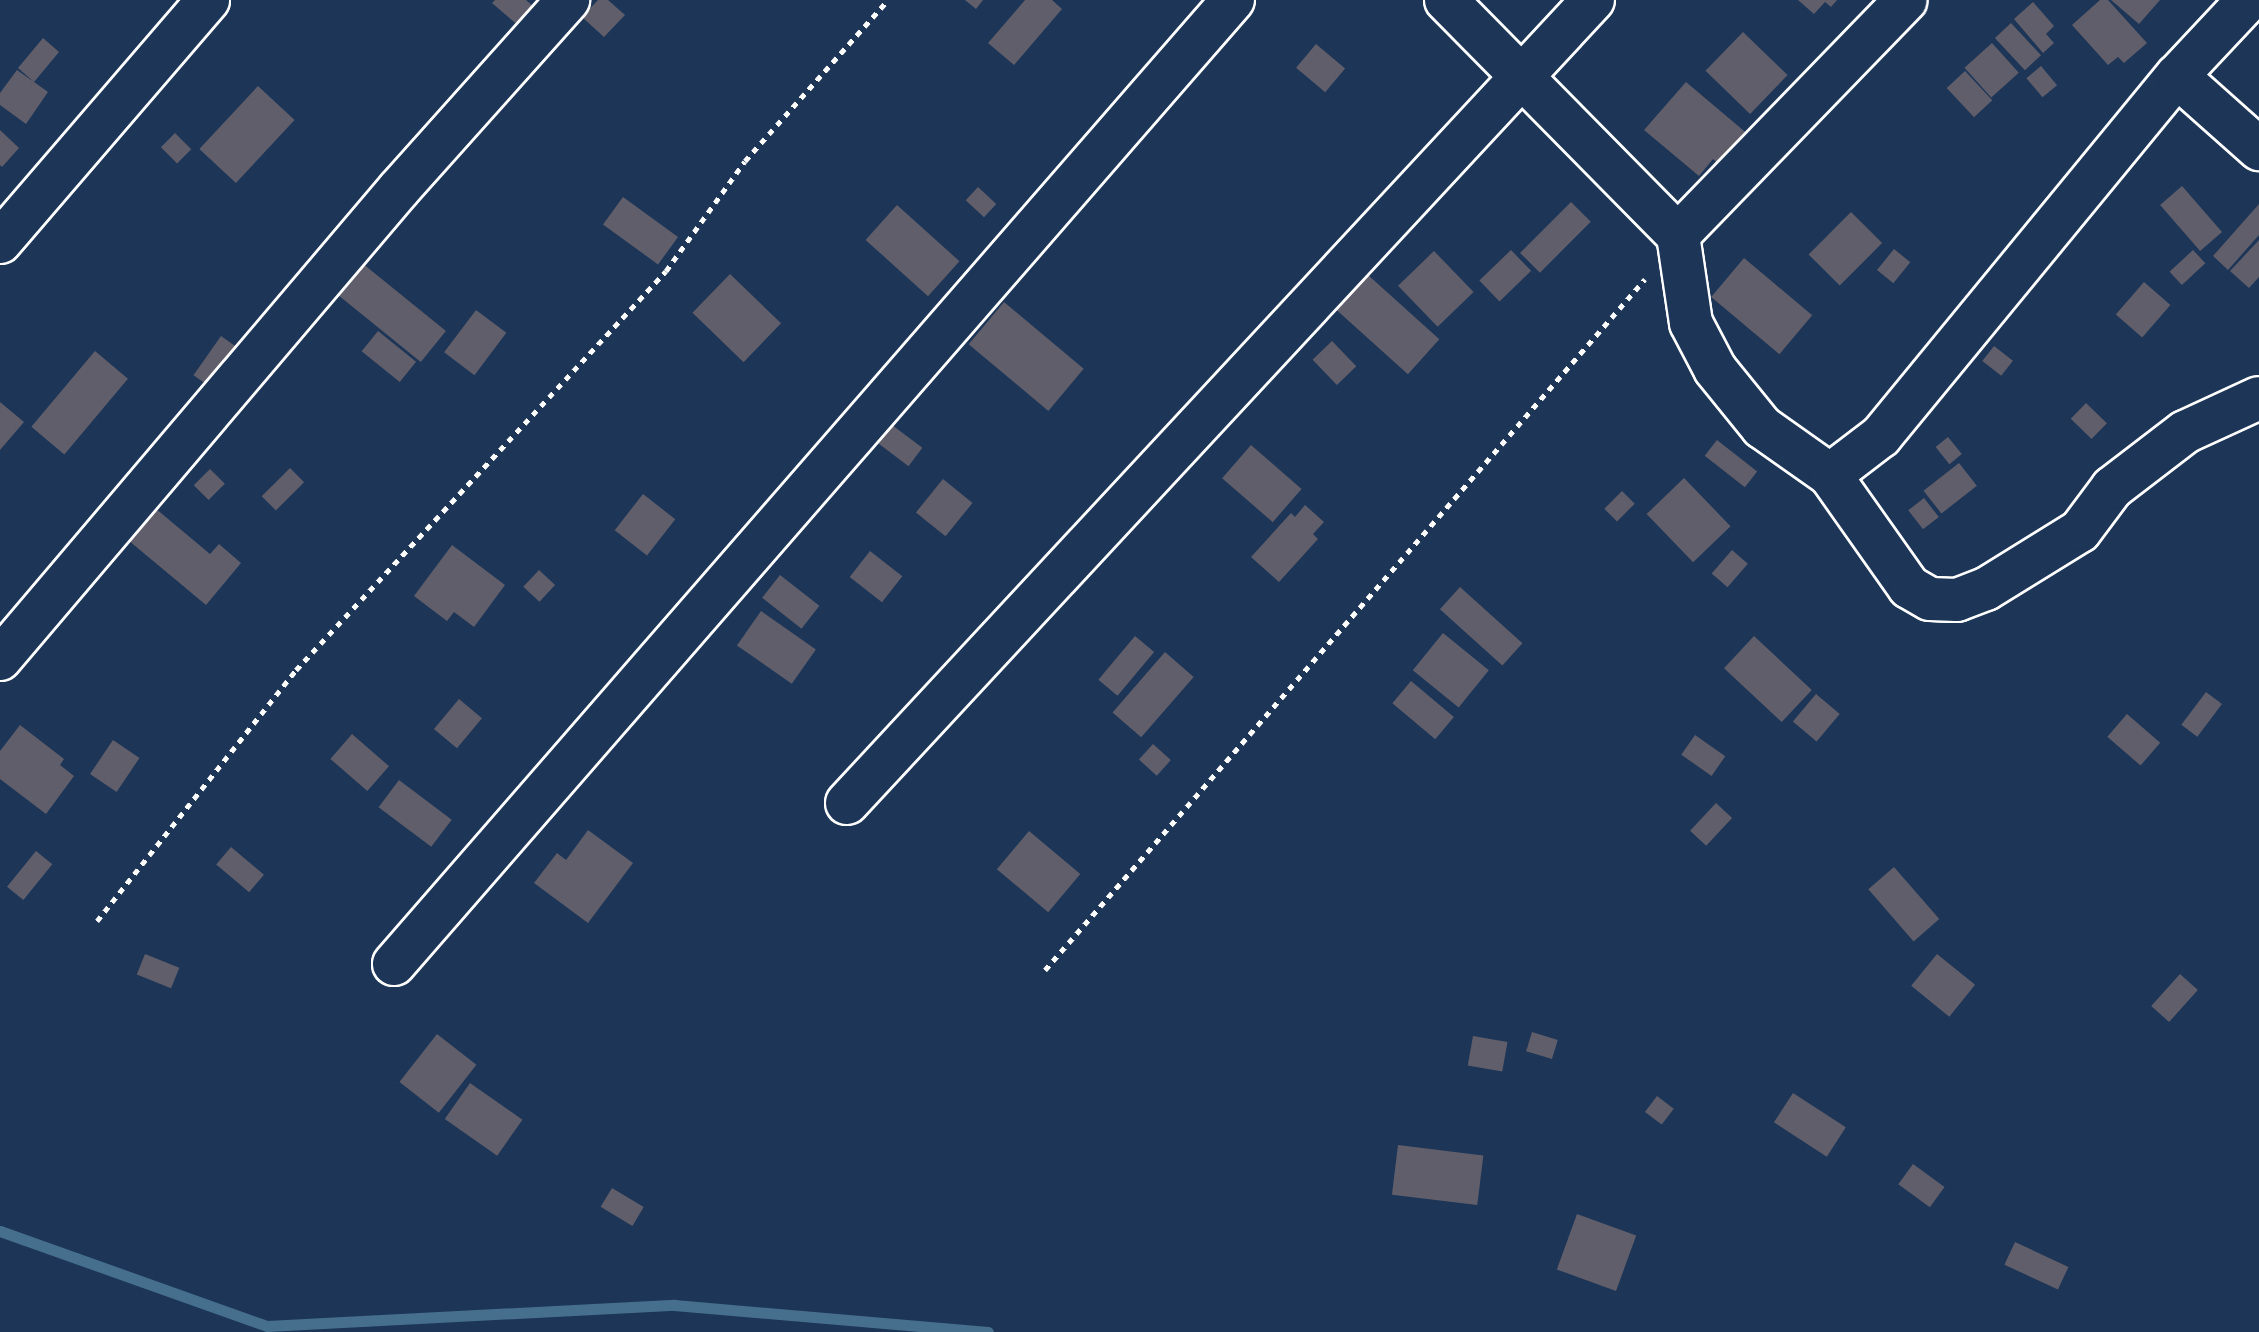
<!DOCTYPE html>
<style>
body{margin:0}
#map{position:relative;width:2259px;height:1332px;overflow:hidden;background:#1d3557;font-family:Dekko,sans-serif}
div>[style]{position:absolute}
.stream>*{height:11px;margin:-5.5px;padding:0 5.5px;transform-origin:5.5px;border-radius:5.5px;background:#456f8d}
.building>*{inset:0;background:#605e6a;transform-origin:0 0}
.path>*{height:5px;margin-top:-2.5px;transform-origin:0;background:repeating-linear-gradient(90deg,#fff 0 6px,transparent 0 12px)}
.roads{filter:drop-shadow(2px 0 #fff) drop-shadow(-2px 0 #fff) drop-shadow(0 2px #fff) drop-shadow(0 -2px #fff)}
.minor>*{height:42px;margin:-21px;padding:0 21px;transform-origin:21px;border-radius:21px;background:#1d3557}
span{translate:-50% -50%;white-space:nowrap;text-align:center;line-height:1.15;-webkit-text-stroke:6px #1d3557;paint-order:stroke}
</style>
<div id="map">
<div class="stream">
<div style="left:0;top:1231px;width:283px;rotate:19.6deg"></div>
<div style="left:267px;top:1326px;width:408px;rotate:-3deg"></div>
<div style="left:674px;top:1305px;width:315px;rotate:4.9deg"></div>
</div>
<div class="building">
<div style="clip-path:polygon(495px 0,526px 0,544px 16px,528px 34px,492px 3px)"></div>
<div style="clip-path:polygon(598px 0,608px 0,625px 15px,604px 37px,582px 17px)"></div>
<div style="clip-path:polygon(965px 0,983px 0,976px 9px)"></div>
<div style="clip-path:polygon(1025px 0,1052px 0,1062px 9px,1014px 65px,988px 43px)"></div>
<div style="clip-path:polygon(1798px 0,1837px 0,1831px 7px,1825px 2px,1814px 14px)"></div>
<div style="clip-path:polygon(2100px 0,2108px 0,2147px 43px,2124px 63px,2118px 57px,2108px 65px,2072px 25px)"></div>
<div style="clip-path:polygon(2111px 0,2160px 0,2139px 24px)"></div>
<div style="clip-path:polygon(2033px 2px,2054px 26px,2046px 34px,2054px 43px,2043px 53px,2014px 19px)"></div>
<div style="left:2011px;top:23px;width:44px;height:22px;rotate:47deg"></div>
<div style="left:1743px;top:32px;width:62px;height:54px;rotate:44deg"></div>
<div style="clip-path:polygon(43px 38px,59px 52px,34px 82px,48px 92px,26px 124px,0 105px,0 93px,17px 70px,34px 82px,18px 68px)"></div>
<div style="left:1992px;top:43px;width:40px;height:37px;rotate:48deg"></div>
<div style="left:1316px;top:44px;width:38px;height:31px;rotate:40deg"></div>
<div style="left:2041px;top:66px;width:25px;height:19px;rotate:50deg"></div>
<div style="left:1965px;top:71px;width:40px;height:25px;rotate:47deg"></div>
<div style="clip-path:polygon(1686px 82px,1750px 136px,1723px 168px,1713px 159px,1699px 176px,1644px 130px)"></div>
<div style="left:258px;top:86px;width:50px;height:86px;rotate:43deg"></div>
<div style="clip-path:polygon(0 130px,19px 148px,2px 167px,0 165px)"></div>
<div style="left:175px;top:133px;width:23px;height:20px;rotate:45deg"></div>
<div style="left:2182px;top:186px;width:61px;height:29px;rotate:49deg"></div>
<div style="left:978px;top:187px;width:25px;height:18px;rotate:43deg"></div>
<div style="left:623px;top:197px;width:68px;height:34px;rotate:36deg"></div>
<div style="left:1571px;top:202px;width:28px;height:72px;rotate:45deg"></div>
<div style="clip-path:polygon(2259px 204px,2259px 235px,2228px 270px,2213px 256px)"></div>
<div style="left:897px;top:205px;width:84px;height:47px;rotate:42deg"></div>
<div style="left:1851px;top:212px;width:44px;height:60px;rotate:45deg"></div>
<div style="clip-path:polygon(2259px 240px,2259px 277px,2249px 288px,2230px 271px)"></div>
<div style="left:1894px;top:249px;width:21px;height:27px;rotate:39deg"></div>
<div style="left:1511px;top:250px;width:29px;height:44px;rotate:46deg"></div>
<div style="left:2193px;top:250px;width:18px;height:32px;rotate:47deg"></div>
<div style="left:1434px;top:251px;width:57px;height:50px;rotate:46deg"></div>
<div style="left:1744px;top:258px;width:89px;height:51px;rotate:40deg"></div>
<div style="left:362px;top:263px;width:108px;height:40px;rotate:39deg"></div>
<div style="left:730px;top:274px;width:71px;height:54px;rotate:44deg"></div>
<div style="left:1368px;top:275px;width:96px;height:47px;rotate:42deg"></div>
<div style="left:2144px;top:282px;width:35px;height:43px;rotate:41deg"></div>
<div style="left:1004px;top:302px;width:104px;height:55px;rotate:40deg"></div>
<div style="left:476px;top:310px;width:38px;height:53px;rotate:37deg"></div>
<div style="left:378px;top:331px;width:49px;height:26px;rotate:39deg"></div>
<div style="left:221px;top:336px;width:19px;height:48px;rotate:35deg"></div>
<div style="left:1332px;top:341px;width:35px;height:27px;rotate:46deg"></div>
<div style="left:1994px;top:346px;width:24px;height:19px;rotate:38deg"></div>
<div style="left:95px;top:351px;width:43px;height:99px;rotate:40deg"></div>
<div style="clip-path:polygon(0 402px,24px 422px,0 450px)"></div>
<div style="left:2086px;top:403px;width:29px;height:22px;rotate:44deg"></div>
<div style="left:892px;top:425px;width:38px;height:23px;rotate:37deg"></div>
<div style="left:1948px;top:437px;width:22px;height:16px;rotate:51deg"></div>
<div style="left:1717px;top:440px;width:51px;height:20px;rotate:38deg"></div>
<div style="left:1251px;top:445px;width:67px;height:44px;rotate:41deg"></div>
<div style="left:1959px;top:463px;width:29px;height:45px;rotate:52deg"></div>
<div style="left:290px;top:468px;width:20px;height:40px;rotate:45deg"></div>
<div style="left:210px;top:469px;width:21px;height:23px;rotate:45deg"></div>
<div style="left:1684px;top:478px;width:67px;height:52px;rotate:46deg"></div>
<div style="left:943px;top:479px;width:38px;height:43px;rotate:39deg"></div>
<div style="left:1622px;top:491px;width:18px;height:25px;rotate:45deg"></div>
<div style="left:643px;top:494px;width:41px;height:46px;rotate:38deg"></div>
<div style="left:1924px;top:498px;width:24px;height:20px;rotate:52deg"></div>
<div style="clip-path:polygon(1305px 505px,1324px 522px,1313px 534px,1318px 539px,1279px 582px,1251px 557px,1291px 513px,1295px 517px)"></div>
<div style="clip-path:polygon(155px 508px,210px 554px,219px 544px,241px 563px,206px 605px,128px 540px)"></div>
<div style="clip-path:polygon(452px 545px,505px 585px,474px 627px,454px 612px,447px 621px,414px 596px)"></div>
<div style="left:1732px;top:550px;width:21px;height:31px;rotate:41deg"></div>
<div style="left:870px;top:551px;width:41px;height:33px;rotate:38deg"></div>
<div style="left:539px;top:570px;width:22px;height:23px;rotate:43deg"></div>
<div style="left:780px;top:575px;width:50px;height:29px;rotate:38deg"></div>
<div style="left:1460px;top:587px;width:84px;height:30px;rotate:42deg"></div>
<div style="left:761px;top:611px;width:67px;height:42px;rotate:35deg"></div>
<div style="left:1443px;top:633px;width:59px;height:48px;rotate:39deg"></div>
<div style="left:1135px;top:636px;width:25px;height:57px;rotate:40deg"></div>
<div style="left:1754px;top:636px;width:79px;height:44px;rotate:43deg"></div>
<div style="left:1165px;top:652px;width:38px;height:80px;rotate:41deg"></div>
<div style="left:1411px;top:681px;width:56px;height:29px;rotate:40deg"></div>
<div style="left:2206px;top:692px;width:20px;height:41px;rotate:37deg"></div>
<div style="left:1816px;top:694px;width:31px;height:36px;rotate:40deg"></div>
<div style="left:459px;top:699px;width:30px;height:39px;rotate:40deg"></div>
<div style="left:2127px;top:714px;width:44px;height:30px;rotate:41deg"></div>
<div style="clip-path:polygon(20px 725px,64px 759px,60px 765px,74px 776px,46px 814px,0 779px,0 751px)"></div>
<div style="left:352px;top:734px;width:49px;height:33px;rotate:41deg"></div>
<div style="left:1695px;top:735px;width:37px;height:24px;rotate:35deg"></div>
<div style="left:113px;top:740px;width:32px;height:41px;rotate:34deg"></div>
<div style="left:1153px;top:744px;width:24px;height:21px;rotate:42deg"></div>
<div style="left:399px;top:780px;width:66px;height:34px;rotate:37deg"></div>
<div style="left:1716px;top:803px;width:22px;height:38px;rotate:43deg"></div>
<div style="clip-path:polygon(588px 830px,633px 863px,588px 923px,534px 883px,557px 853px,566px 860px)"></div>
<div style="left:1029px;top:831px;width:67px;height:50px;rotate:40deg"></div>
<div style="left:231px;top:847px;width:43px;height:23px;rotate:40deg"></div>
<div style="left:36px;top:851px;width:21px;height:46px;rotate:39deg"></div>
<div style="left:1894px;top:867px;width:69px;height:34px;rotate:49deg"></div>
<div style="left:145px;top:954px;width:37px;height:22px;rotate:22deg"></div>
<div style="left:1937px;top:954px;width:49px;height:41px;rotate:39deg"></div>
<div style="left:2180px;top:974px;width:24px;height:43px;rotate:42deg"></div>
<div style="left:1532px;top:1032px;width:27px;height:20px;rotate:17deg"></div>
<div style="left:437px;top:1034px;width:50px;height:61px;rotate:38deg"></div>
<div style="left:1473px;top:1036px;width:35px;height:30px;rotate:10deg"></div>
<div style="left:470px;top:1083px;width:64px;height:44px;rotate:35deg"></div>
<div style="left:1793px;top:1093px;width:63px;height:35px;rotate:33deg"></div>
<div style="left:1657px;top:1096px;width:21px;height:20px;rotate:37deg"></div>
<div style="left:1398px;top:1145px;width:86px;height:50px;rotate:7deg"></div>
<div style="left:1913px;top:1164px;width:39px;height:25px;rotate:36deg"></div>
<div style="left:612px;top:1188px;width:37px;height:22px;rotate:31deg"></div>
<div style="left:1577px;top:1214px;width:63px;height:59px;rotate:20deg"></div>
<div style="left:2015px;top:1242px;width:59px;height:25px;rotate:25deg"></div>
</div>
<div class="path">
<div style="left:97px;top:921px;width:320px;rotate:-51.6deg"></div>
<div style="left:296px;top:670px;width:544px;rotate:-47.16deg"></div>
<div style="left:666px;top:271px;width:135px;rotate:-54.3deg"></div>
<div style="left:745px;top:161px;width:215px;rotate:-48.4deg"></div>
<div style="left:1045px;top:970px;width:915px;rotate:-49.03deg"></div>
</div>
<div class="roads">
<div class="minor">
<div style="left:1446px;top:0;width:330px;rotate:45.4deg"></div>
<div style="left:1678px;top:235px;width:89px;rotate:81.6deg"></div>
<div style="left:1691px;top:323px;width:52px;rotate:62.4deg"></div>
<div style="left:1715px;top:369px;width:75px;rotate:51deg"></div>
<div style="left:1762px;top:427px;width:83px;rotate:35.2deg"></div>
<div style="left:1830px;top:475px;width:64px;rotate:-37.4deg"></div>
<div style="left:1881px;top:436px;width:466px;rotate:-50.6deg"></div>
<div style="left:2177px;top:76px;width:104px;rotate:-46.9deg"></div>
<div style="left:2177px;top:76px;width:110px;rotate:41.7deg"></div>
<div style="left:1678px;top:235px;width:327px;rotate:-45.9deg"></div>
<div style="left:0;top:242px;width:319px;rotate:-49.3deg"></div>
<div style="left:1830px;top:475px;width:137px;rotate:54.8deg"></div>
<div style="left:1909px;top:587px;width:24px;rotate:30deg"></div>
<div style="left:1930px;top:599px;width:27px;rotate:2deg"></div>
<div style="left:1957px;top:600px;width:31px;rotate:-21deg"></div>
<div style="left:1986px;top:589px;width:110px;rotate:-31.7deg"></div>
<div style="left:2080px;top:531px;width:54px;rotate:-53.3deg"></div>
<div style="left:2112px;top:488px;width:92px;rotate:-37.5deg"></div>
<div style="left:2185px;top:432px;width:81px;rotate:-24.7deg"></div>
<div style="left:0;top:659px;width:617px;rotate:-49.67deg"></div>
<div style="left:399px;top:189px;width:254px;rotate:-48.2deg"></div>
<div style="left:847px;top:803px;width:1096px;rotate:-47.11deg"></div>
<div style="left:394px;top:964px;width:1278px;rotate:-48.97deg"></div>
</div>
</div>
</div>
